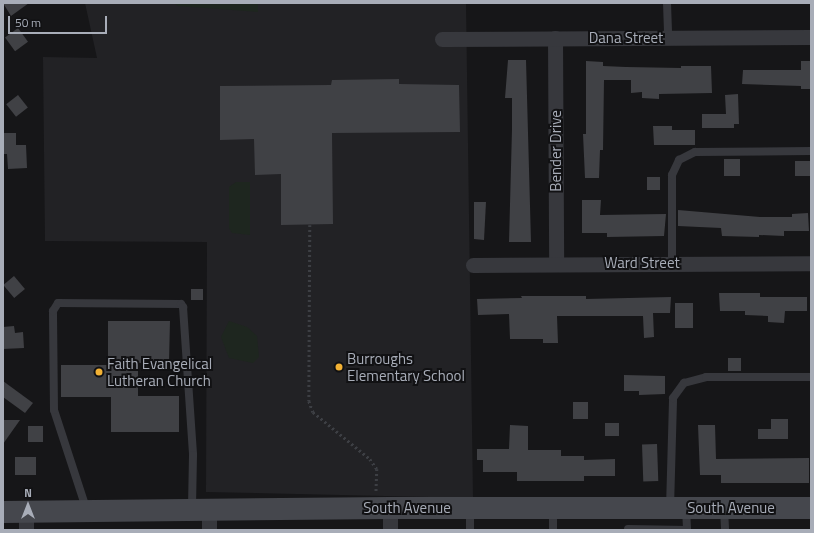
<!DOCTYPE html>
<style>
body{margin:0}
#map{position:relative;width:814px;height:533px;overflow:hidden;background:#161618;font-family:"Titillium Web",sans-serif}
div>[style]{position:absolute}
.built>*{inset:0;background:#222225}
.green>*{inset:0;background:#1e261f}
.building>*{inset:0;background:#404145;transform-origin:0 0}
.path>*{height:2.5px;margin-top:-1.25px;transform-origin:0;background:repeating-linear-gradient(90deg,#3d3f44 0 2px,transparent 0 5px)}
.lane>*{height:8px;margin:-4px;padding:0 4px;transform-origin:4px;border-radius:4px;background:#37383d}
.street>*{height:15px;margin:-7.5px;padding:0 7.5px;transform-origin:7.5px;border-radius:7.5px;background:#37383d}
.secondary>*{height:22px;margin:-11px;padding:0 11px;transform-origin:11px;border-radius:11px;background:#45474d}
.dots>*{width:11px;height:11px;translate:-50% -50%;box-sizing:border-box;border:2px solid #111113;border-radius:50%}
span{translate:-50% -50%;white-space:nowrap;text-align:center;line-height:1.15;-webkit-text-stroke:4px #111113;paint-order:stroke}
.street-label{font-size:15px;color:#a8adb8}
.poi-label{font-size:15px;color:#a8adb8}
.left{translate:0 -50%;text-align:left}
.frame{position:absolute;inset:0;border:4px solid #a8adb8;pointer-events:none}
.north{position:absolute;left:8px;top:485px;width:40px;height:40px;-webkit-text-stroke:3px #111113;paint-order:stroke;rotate:0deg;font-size:11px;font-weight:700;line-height:16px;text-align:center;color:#a8adb8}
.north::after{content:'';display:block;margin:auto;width:14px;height:18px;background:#a8adb8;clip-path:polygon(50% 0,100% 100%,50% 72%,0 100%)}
.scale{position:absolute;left:8px;top:16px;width:99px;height:18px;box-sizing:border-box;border:2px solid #a8adb8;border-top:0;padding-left:5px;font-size:12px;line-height:14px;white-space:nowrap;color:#a8adb8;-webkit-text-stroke:3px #111113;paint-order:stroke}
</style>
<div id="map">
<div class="built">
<div style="clip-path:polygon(85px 3px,466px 3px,473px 498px,206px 492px,207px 242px,45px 241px,43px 57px,97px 58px)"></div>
</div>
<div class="green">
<div style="clip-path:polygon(174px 3px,258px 3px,258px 12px,178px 6px)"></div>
<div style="clip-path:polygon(236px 182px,250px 182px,250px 235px,232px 233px,229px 228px,229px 187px)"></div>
<div style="clip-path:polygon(229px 321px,247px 327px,257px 336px,259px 357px,253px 363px,229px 358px,221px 337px)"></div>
</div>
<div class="building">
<div style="clip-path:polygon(3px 3px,29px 3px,11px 16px)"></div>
<div style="left:18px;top:28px;width:17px;height:16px;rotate:54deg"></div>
<div style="clip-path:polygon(508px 60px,526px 60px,531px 242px,509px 242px,512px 129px,512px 98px,505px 98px)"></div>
<div style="clip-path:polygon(586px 61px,603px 62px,603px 66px,626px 67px,681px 68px,681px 66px,711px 66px,712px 93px,659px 94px,659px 99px,642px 98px,642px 92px,631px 93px,631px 80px,604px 80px,603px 150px,600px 150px,599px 178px,585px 178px,583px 134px,586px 134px)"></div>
<div style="clip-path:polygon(801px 61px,811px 61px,811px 89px,801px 89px,801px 86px,742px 84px,743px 70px,801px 70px)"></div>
<div style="clip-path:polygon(399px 79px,399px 84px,459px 85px,460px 132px,332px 133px,333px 224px,281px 225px,281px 174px,255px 175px,254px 139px,220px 140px,220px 86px,331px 85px,332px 80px)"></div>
<div style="clip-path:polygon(738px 94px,739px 124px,734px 124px,734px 128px,702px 128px,702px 114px,726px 114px,725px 95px)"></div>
<div style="left:18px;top:95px;width:16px;height:15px;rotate:52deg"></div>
<div style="clip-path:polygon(653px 126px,672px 126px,672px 130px,695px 130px,695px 145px,654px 145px)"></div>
<div style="clip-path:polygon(3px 133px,16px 133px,16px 145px,26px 145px,27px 168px,8px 169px,7px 154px,3px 154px)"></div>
<div style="left:724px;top:159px;width:16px;height:17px"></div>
<div style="left:795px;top:161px;width:15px;height:15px"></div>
<div style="left:660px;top:177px;width:13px;height:13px;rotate:90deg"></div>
<div style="clip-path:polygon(582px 200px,601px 200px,600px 215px,666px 214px,664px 236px,607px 237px,607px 233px,582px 233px)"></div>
<div style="clip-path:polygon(474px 202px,486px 202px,484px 240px,474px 239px)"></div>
<div style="clip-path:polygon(678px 210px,760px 217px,792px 217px,792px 214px,808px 213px,809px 231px,784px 231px,784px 236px,759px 235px,759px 237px,722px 236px,721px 228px,678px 226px)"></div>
<div style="left:14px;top:276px;width:17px;height:14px;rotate:50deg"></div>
<div style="left:191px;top:289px;width:12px;height:11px"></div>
<div style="clip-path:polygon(719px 293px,760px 293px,760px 297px,807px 297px,807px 311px,785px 311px,784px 323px,768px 322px,768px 316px,745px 315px,745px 311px,720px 311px)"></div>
<div style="clip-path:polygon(521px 296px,586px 296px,586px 299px,671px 297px,670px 313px,653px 313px,654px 337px,644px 338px,643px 316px,557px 316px,558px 343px,543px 343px,543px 339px,510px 339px,509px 314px,478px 315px,477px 299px,522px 298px)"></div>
<div style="left:675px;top:303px;width:18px;height:25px"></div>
<div style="clip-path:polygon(108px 321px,170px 321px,169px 362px,138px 363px,138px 396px,179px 396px,179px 432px,111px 432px,111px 397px,61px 397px,61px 365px,108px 365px)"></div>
<div style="clip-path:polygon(14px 326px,15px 333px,23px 332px,24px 348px,3px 349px,3px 327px)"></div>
<div style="left:728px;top:358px;width:13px;height:13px"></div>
<div style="clip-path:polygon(624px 375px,665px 376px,665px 394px,639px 395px,639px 391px,624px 391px)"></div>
<div style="clip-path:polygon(3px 381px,33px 403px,25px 413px,3px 397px)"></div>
<div style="left:573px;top:402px;width:15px;height:17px"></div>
<div style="clip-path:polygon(771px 419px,788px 419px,788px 439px,758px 439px,758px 429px,771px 429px)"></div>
<div style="clip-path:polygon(3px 420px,20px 420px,3px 444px)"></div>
<div style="left:605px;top:423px;width:14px;height:13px"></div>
<div style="clip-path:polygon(510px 425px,528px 426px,528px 450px,561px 450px,561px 456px,584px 456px,584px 460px,615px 459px,615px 476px,584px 476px,584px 481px,517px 481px,517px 472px,483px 472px,483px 460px,477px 460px,477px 449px,509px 449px)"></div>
<div style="clip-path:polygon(698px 425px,715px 425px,716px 459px,809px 458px,809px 483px,721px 483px,721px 475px,700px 475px)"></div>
<div style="left:28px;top:426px;width:15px;height:16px"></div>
<div style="left:657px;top:444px;width:37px;height:15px;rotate:88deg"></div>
<div style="left:15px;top:457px;width:21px;height:18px"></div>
</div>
<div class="path">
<div style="left:310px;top:225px;width:176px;rotate:90.3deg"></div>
<div style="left:309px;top:401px;width:12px;rotate:70deg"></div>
<div style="left:313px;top:412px;width:74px;rotate:39.5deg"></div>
<div style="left:370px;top:459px;width:12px;rotate:55deg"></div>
<div style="left:377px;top:469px;width:23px;rotate:92deg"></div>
</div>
<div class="lane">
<div style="left:667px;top:3px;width:35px;rotate:88deg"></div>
<div style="left:672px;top:263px;width:88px;rotate:-90deg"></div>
<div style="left:672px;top:175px;width:17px;rotate:-65deg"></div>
<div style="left:679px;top:160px;width:18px;rotate:-27deg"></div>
<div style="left:695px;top:152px;width:116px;rotate:-0.5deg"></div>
<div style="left:670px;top:508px;width:110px;rotate:-88.4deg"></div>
<div style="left:673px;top:398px;width:19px;rotate:-54deg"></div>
<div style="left:684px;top:383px;width:23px;rotate:-15deg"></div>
<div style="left:706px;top:377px;width:105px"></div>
<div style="left:470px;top:509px;width:21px;rotate:90deg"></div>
<div style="left:553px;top:509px;width:21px;rotate:90deg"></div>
<div style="left:686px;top:509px;width:21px;rotate:87deg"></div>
<div style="left:724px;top:509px;width:21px;rotate:87deg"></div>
<div style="left:87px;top:511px;width:106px;rotate:-108.1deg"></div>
<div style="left:54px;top:410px;width:99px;rotate:-90.6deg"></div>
<div style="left:53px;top:311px;width:9px;rotate:-58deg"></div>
<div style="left:58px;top:303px;width:123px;rotate:0.5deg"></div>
<div style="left:181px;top:304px;width:4px;rotate:56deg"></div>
<div style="left:183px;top:307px;width:148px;rotate:86.1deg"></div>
<div style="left:193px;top:455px;width:54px;rotate:91.1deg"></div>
<div style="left:628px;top:529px;width:59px;rotate:1deg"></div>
</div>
<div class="street">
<div style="left:555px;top:38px;width:226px;rotate:89.7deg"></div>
<div style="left:442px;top:39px;width:369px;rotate:-0.3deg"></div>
<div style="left:473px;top:265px;width:338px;rotate:-0.3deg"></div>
<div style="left:390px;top:508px;width:22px;rotate:90deg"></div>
<div style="left:209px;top:510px;width:20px;rotate:90deg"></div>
<div style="left:26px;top:512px;width:18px;rotate:90deg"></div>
</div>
<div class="secondary">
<div style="left:3px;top:512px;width:387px;rotate:-0.6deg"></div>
<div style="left:390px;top:508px;width:421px"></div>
</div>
<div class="dots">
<div style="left:339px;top:367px;background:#f2b134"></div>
<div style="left:99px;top:372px;background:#f2b134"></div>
</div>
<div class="street-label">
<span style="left:626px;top:38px">Dana Street</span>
<span style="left:556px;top:151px;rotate:-90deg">Bender Drive</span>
<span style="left:642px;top:263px">Ward Street</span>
<span style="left:407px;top:508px">South Avenue</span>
<span style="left:731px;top:508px">South Avenue</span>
</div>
<div class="poi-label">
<span class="left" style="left:347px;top:367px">Burroughs<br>Elementary School</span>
<span class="left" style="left:107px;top:372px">Faith Evangelical<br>Lutheran Church</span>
</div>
<div class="frame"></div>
<div class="north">N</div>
<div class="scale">50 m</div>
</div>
